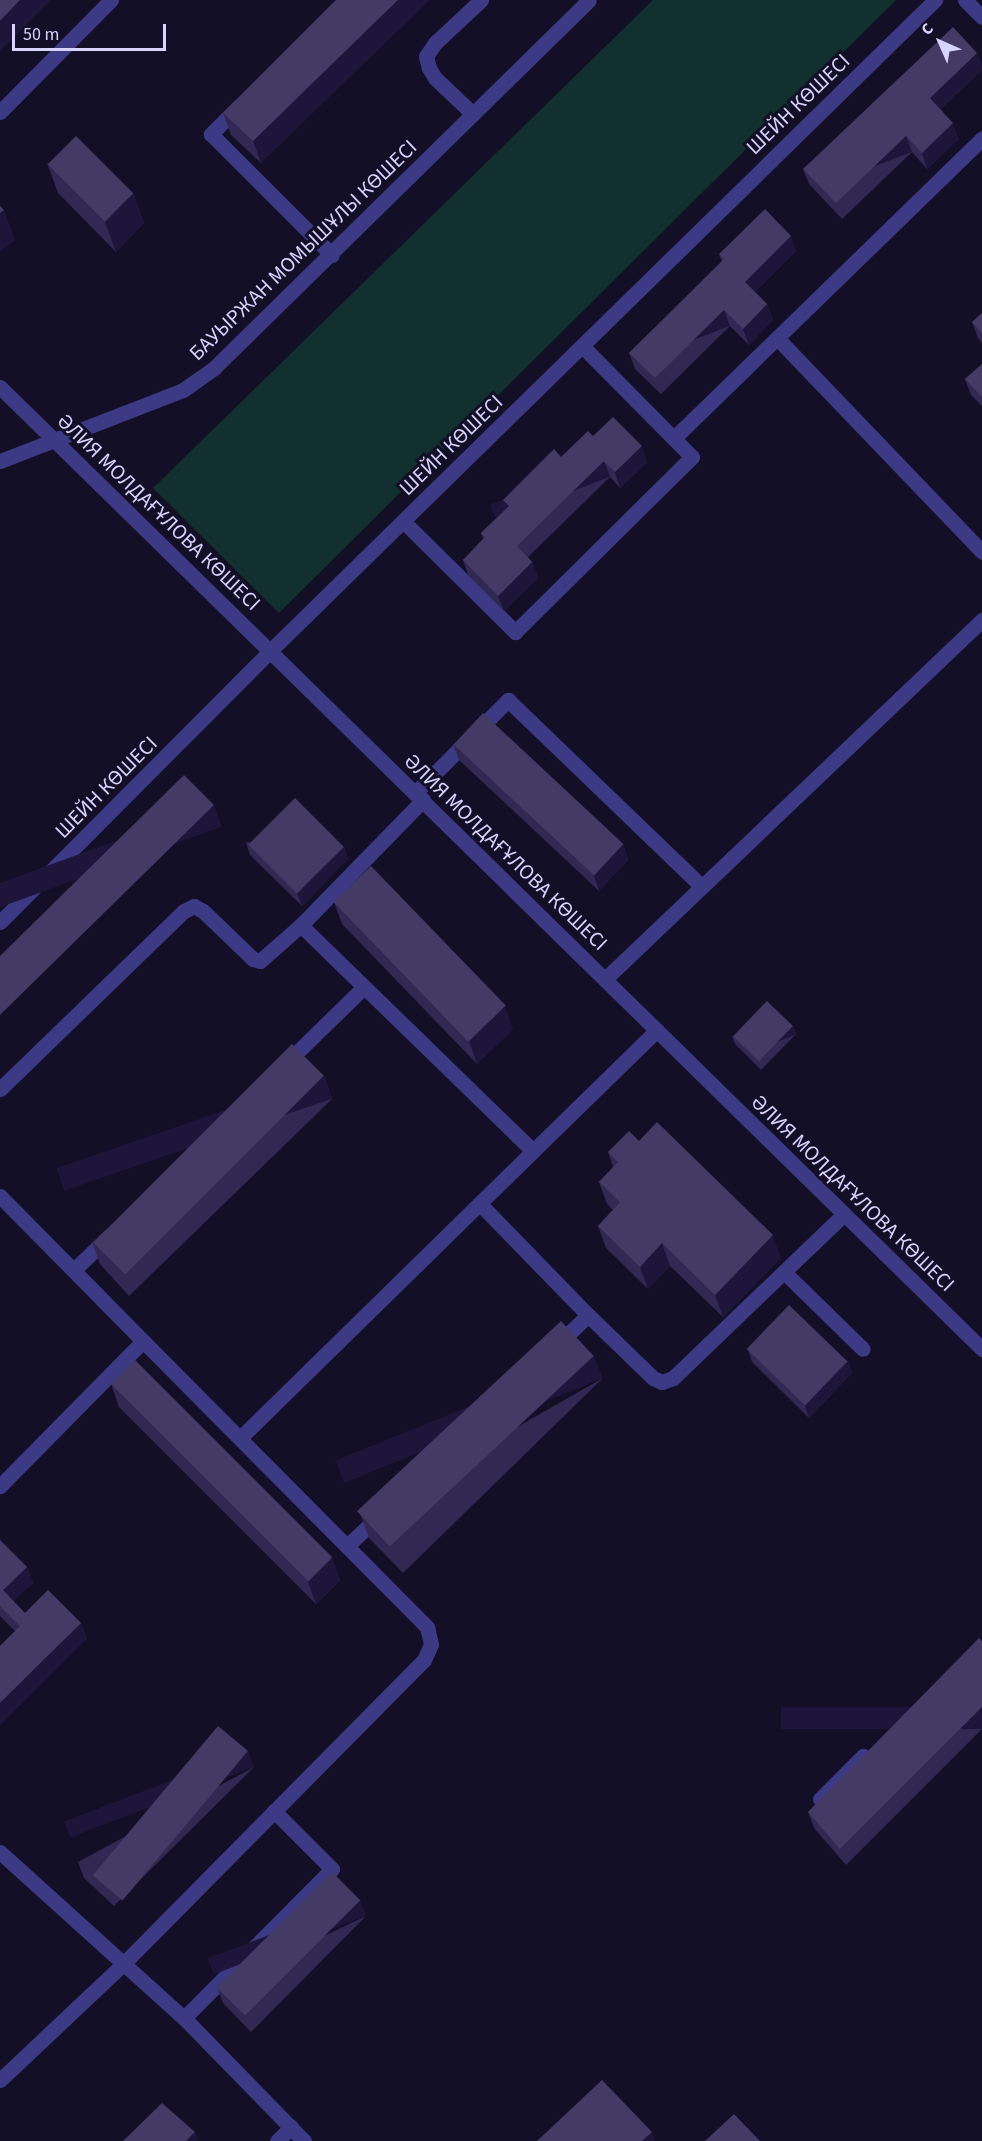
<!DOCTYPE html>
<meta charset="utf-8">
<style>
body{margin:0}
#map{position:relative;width:982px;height:2141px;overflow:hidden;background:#130f26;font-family:"Source Sans 3",sans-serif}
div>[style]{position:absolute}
.green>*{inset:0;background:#12302f}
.minor>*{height:15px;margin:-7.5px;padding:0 7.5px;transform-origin:7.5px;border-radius:7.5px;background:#3d3a85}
.wall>*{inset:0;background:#312854}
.shaded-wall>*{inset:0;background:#1d163a;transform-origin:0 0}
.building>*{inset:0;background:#433a66;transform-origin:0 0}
span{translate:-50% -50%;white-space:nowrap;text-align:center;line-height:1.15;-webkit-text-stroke:6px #130f26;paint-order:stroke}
.street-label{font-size:21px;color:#d9d4ff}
.north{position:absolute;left:910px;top:12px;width:60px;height:60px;-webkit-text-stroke:4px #130f26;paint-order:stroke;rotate:315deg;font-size:16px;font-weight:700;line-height:24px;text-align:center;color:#d9d4ff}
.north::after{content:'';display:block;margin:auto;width:21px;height:27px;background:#d9d4ff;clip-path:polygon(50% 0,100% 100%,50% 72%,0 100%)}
.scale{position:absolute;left:12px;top:24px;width:154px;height:27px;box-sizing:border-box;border:3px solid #d9d4ff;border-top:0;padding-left:8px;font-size:18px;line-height:21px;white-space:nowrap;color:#d9d4ff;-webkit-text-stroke:4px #130f26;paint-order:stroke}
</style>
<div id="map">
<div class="green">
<div style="clip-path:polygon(653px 0,896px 0,279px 613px,153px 488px)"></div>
</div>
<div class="minor">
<div style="left:965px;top:0;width:24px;rotate:45deg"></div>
<div style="left:239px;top:106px;width:40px;rotate:135deg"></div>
<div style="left:211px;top:134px;width:171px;rotate:45deg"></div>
<div style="left:0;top:112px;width:158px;rotate:-45.3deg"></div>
<div style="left:473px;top:114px;width:52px;rotate:-136.5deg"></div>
<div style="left:435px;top:78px;width:12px;rotate:-121deg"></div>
<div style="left:429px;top:68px;width:12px;rotate:-104deg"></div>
<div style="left:426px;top:56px;width:16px;rotate:-55deg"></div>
<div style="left:435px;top:43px;width:63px;rotate:-43.1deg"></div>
<div style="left:777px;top:338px;width:296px;rotate:46.2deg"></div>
<div style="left:0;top:387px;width:1375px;rotate:44.41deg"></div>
<div style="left:674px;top:438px;width:430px;rotate:-44.2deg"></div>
<div style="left:0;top:461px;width:196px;rotate:-21.2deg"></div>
<div style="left:183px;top:390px;width:38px;rotate:-35deg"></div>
<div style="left:214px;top:368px;width:525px;rotate:-44.46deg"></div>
<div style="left:403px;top:521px;width:158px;rotate:44.7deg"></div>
<div style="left:515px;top:632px;width:249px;rotate:-44.7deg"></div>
<div style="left:692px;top:457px;width:156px;rotate:-134.7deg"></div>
<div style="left:415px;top:793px;width:132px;rotate:-45deg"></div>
<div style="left:508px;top:700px;width:269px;rotate:43.9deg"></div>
<div style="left:0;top:922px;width:383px;rotate:-45.1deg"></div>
<div style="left:270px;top:651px;width:931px;rotate:-44.39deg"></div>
<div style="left:605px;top:979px;width:521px;rotate:-43.6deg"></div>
<div style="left:285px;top:1064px;width:110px;rotate:-44.3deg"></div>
<div style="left:0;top:1089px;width:256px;rotate:-44.1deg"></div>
<div style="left:184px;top:911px;width:11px;rotate:-27deg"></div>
<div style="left:194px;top:906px;width:10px;rotate:29deg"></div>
<div style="left:203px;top:911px;width:69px;rotate:43.8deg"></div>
<div style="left:253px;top:959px;width:7px;rotate:16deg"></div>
<div style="left:260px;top:961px;width:55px;rotate:-41.3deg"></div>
<div style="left:301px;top:925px;width:175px;rotate:-45.7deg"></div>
<div style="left:533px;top:1151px;width:173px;rotate:-44.3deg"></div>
<div style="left:0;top:1196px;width:204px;rotate:45.4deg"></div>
<div style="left:143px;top:1341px;width:204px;rotate:134.6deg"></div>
<div style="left:480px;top:1204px;width:155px;rotate:45.8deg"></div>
<div style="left:588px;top:1315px;width:91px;rotate:44.1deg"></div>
<div style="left:653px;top:1378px;width:10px;rotate:24deg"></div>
<div style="left:662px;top:1382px;width:12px;rotate:-20deg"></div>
<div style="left:673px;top:1378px;width:237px;rotate:-43.8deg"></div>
<div style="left:74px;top:1270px;width:49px;rotate:-44.2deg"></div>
<div style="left:784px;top:1272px;width:110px;rotate:44.3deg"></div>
<div style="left:557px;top:1345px;width:43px;rotate:-44.1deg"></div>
<div style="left:241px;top:1437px;width:409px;rotate:-44.4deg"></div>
<div style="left:533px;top:1151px;width:324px;rotate:-135.8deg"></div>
<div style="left:347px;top:1546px;width:45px;rotate:-43.2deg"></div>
<div style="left:820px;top:1799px;width:61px;rotate:-45deg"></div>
<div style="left:0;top:1852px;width:248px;rotate:42.1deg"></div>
<div style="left:184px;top:2018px;width:172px;rotate:45.7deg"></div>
<div style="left:184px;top:2018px;width:210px;rotate:-45.2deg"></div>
<div style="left:332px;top:1869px;width:82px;rotate:-135deg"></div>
<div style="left:0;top:2080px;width:170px;rotate:-43.3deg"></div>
<div style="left:124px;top:1963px;width:426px;rotate:-45.3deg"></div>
<div style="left:424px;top:1660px;width:17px;rotate:-66deg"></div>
<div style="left:431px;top:1644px;width:17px;rotate:-103deg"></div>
<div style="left:427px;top:1627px;width:403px;rotate:-134.8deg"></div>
<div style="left:277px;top:2141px;width:20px;rotate:-45deg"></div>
</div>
<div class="wall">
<div style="clip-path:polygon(336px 0,261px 163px,231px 135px,223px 113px)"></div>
<div style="clip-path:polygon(977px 53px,982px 65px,982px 70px,941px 109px,959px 139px,927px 169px,912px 152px,842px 219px,809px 184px,803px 169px)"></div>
<div style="clip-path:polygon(47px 163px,133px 193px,144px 223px,116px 252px,58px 193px)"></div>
<div style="clip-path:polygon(796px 251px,755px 292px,767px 304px,773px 320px,749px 345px,730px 326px,661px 394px,635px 369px,629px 353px,722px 262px,719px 254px)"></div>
<div style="clip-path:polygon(982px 313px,982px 343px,978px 338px,972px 322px)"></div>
<div style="clip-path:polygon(982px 364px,982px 406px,971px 395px,965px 379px)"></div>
<div style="clip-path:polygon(593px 436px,647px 462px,620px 488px,610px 477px,528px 557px,532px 562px,538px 578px,504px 611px,468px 575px,463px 560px,483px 539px,481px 533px,506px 509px,503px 500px,561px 457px)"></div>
<div style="clip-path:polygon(453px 744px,623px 844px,628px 860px,599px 891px,459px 760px)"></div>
<div style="clip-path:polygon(246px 842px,344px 847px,348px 859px,302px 906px,250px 855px)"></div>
<div style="clip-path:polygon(334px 902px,513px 1029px,477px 1064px,342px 924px)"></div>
<div style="clip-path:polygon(793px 1026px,796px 1034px,761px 1070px,735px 1044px,732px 1036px)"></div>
<div style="clip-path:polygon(324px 1076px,332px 1099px,129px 1296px,100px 1264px,92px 1242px)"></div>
<div style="clip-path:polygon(639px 1141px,781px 1258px,723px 1317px,670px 1266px,648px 1289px,606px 1248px,598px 1226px,613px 1210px,607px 1204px,599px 1182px,613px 1167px,608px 1152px)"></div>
<div style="clip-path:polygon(748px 1350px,848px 1361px,852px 1373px,809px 1418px,752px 1362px)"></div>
<div style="clip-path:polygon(603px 1378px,403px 1573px,369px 1538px,361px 1516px)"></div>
<div style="clip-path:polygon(111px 1384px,332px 1558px,340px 1580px,316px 1604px,119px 1407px)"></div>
<div style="clip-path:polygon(0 1540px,27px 1567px,33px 1583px,13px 1601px,25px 1613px,81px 1623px,87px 1639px,15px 1631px,0 1616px)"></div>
<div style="clip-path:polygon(982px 1641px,982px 1729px,846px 1865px,814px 1828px,808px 1812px)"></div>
<div style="clip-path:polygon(254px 1767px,114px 1906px,84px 1878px,78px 1862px)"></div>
<div style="clip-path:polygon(366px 1916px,251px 2032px,223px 2003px,217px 1987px)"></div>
</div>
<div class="shaded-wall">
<div style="clip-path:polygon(20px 0,51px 0,0 51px,0 21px)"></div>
<div style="clip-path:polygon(398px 0,430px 0,261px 163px,253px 141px)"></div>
<div style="clip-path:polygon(977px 53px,982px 65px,982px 70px,936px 114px,930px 98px)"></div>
<div style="clip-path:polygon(953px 123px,959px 139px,927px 169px,922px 153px)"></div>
<div style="left:906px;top:136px;width:17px;height:97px;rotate:69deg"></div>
<div style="clip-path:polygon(133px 193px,144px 223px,116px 252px,105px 222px)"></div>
<div style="clip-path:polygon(4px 210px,15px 240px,0 252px,0 213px)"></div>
<div style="clip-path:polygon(791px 236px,796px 251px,750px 297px,745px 282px)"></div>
<div style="clip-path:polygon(767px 304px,773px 320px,749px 345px,743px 329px)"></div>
<div style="left:724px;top:310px;width:17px;height:97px;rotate:69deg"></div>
<div style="clip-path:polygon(642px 446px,647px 462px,620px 488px,615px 472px)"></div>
<div style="left:604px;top:461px;width:17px;height:122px;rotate:69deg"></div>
<div style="clip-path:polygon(532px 562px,538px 578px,504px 611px,498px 596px)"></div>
<div style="left:214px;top:805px;width:23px;height:300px;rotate:70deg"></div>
<div style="clip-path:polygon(623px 844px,628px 860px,599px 891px,594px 875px)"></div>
<div style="clip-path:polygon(344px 847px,348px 859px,302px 906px,297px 893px)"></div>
<div style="clip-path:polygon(505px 1006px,513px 1029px,477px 1064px,469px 1041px)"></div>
<div style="left:793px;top:1026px;width:9px;height:50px;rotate:69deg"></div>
<div style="left:324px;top:1076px;width:24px;height:283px;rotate:71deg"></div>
<div style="clip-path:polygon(773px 1235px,781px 1258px,723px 1317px,715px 1295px)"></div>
<div style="clip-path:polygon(662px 1243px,670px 1266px,648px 1289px,640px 1267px)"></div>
<div style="left:594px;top:1356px;width:24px;height:279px;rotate:68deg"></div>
<div style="clip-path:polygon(848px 1361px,852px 1373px,809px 1418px,805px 1406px)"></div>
<div style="clip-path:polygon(332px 1558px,340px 1580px,316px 1604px,308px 1582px)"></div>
<div style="clip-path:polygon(27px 1567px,33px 1583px,8px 1606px,3px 1590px)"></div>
<div style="clip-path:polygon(81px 1623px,87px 1639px,0 1725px,0 1703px)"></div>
<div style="left:982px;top:1707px;width:22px;height:201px;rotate:90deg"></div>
<div style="left:248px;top:1751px;width:17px;height:197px;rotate:69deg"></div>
<div style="left:360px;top:1900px;width:17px;height:163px;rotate:69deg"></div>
<div style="clip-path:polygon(195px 2132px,199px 2141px,186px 2141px)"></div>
<div style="clip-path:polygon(652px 2132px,655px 2141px,642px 2141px)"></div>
</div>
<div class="building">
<div style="clip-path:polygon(0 0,20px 0,0 21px)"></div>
<div style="clip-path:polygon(336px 0,398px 0,253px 141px,223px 113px)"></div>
<div style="clip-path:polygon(953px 27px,977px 53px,930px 98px,953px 123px,922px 153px,906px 136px,836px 203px,803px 169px)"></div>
<div style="left:76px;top:136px;width:81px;height:40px;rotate:45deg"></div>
<div style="clip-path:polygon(0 206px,4px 210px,0 213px)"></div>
<div style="clip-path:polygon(765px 209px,791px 236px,745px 282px,767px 304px,743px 329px,724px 310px,655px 378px,629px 353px,724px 259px,719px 254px)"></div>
<div style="clip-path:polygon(982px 313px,982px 333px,972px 322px)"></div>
<div style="clip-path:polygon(982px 364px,982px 397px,965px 379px)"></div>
<div style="clip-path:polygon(613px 417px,642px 446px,615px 472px,604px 461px,517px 546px,532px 562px,498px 596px,463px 560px,485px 537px,481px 533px,509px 506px,503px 500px,554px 449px,561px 457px,588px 431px,593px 436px)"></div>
<div style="left:483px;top:713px;width:192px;height:43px;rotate:43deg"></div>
<div style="clip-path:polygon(184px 775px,214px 805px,0 1015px,0 956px)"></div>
<div style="left:295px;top:798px;width:69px;height:66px;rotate:45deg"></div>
<div style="left:371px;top:866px;width:194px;height:52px;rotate:46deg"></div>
<div style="left:767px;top:1001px;width:36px;height:49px;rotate:44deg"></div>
<div style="left:292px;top:1044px;width:45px;height:281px;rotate:45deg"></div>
<div style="clip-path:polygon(657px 1122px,773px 1235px,715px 1295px,662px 1243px,640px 1267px,598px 1226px,620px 1202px,599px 1182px,618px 1162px,608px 1152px,629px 1131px,639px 1141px)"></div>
<div style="left:789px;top:1305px;width:81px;height:61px;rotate:44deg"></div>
<div style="left:561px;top:1321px;width:48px;height:279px;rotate:47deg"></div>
<div style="left:135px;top:1360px;width:279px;height:34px;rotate:45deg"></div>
<div style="clip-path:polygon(0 1540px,27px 1567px,3px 1590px,25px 1613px,48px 1590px,81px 1623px,0 1703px,0 1646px,20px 1626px,0 1606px)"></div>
<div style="clip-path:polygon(979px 1638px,982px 1641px,982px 1707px,840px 1849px,808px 1812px)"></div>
<div style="left:218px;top:1726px;width:39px;height:195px;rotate:40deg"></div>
<div style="left:332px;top:1872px;width:40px;height:163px;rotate:45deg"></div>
<div style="clip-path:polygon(602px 2080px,652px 2132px,642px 2141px,537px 2141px)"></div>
<div style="clip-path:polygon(162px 2103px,195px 2132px,186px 2141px,123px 2141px)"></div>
<div style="clip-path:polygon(734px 2114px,760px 2141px,705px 2141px)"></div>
</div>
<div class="street-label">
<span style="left:798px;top:104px;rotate:-44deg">ШЕЙН КӨШЕСІ</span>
<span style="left:303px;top:250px;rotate:-44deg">БАУЫРЖАН МОМЫШҰЛЫ КӨШЕСІ</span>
<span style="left:451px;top:445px;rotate:-44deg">ШЕЙН КӨШЕСІ</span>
<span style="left:159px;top:512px;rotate:44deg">ӘЛИЯ МОЛДАҒҰЛОВА КӨШЕСІ</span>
<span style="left:106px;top:787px;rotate:-45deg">ШЕЙН КӨШЕСІ</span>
<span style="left:506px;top:852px;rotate:44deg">ӘЛИЯ МОЛДАҒҰЛОВА КӨШЕСІ</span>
<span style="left:853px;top:1193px;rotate:44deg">ӘЛИЯ МОЛДАҒҰЛОВА КӨШЕСІ</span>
</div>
<div class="north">С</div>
<div class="scale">50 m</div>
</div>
